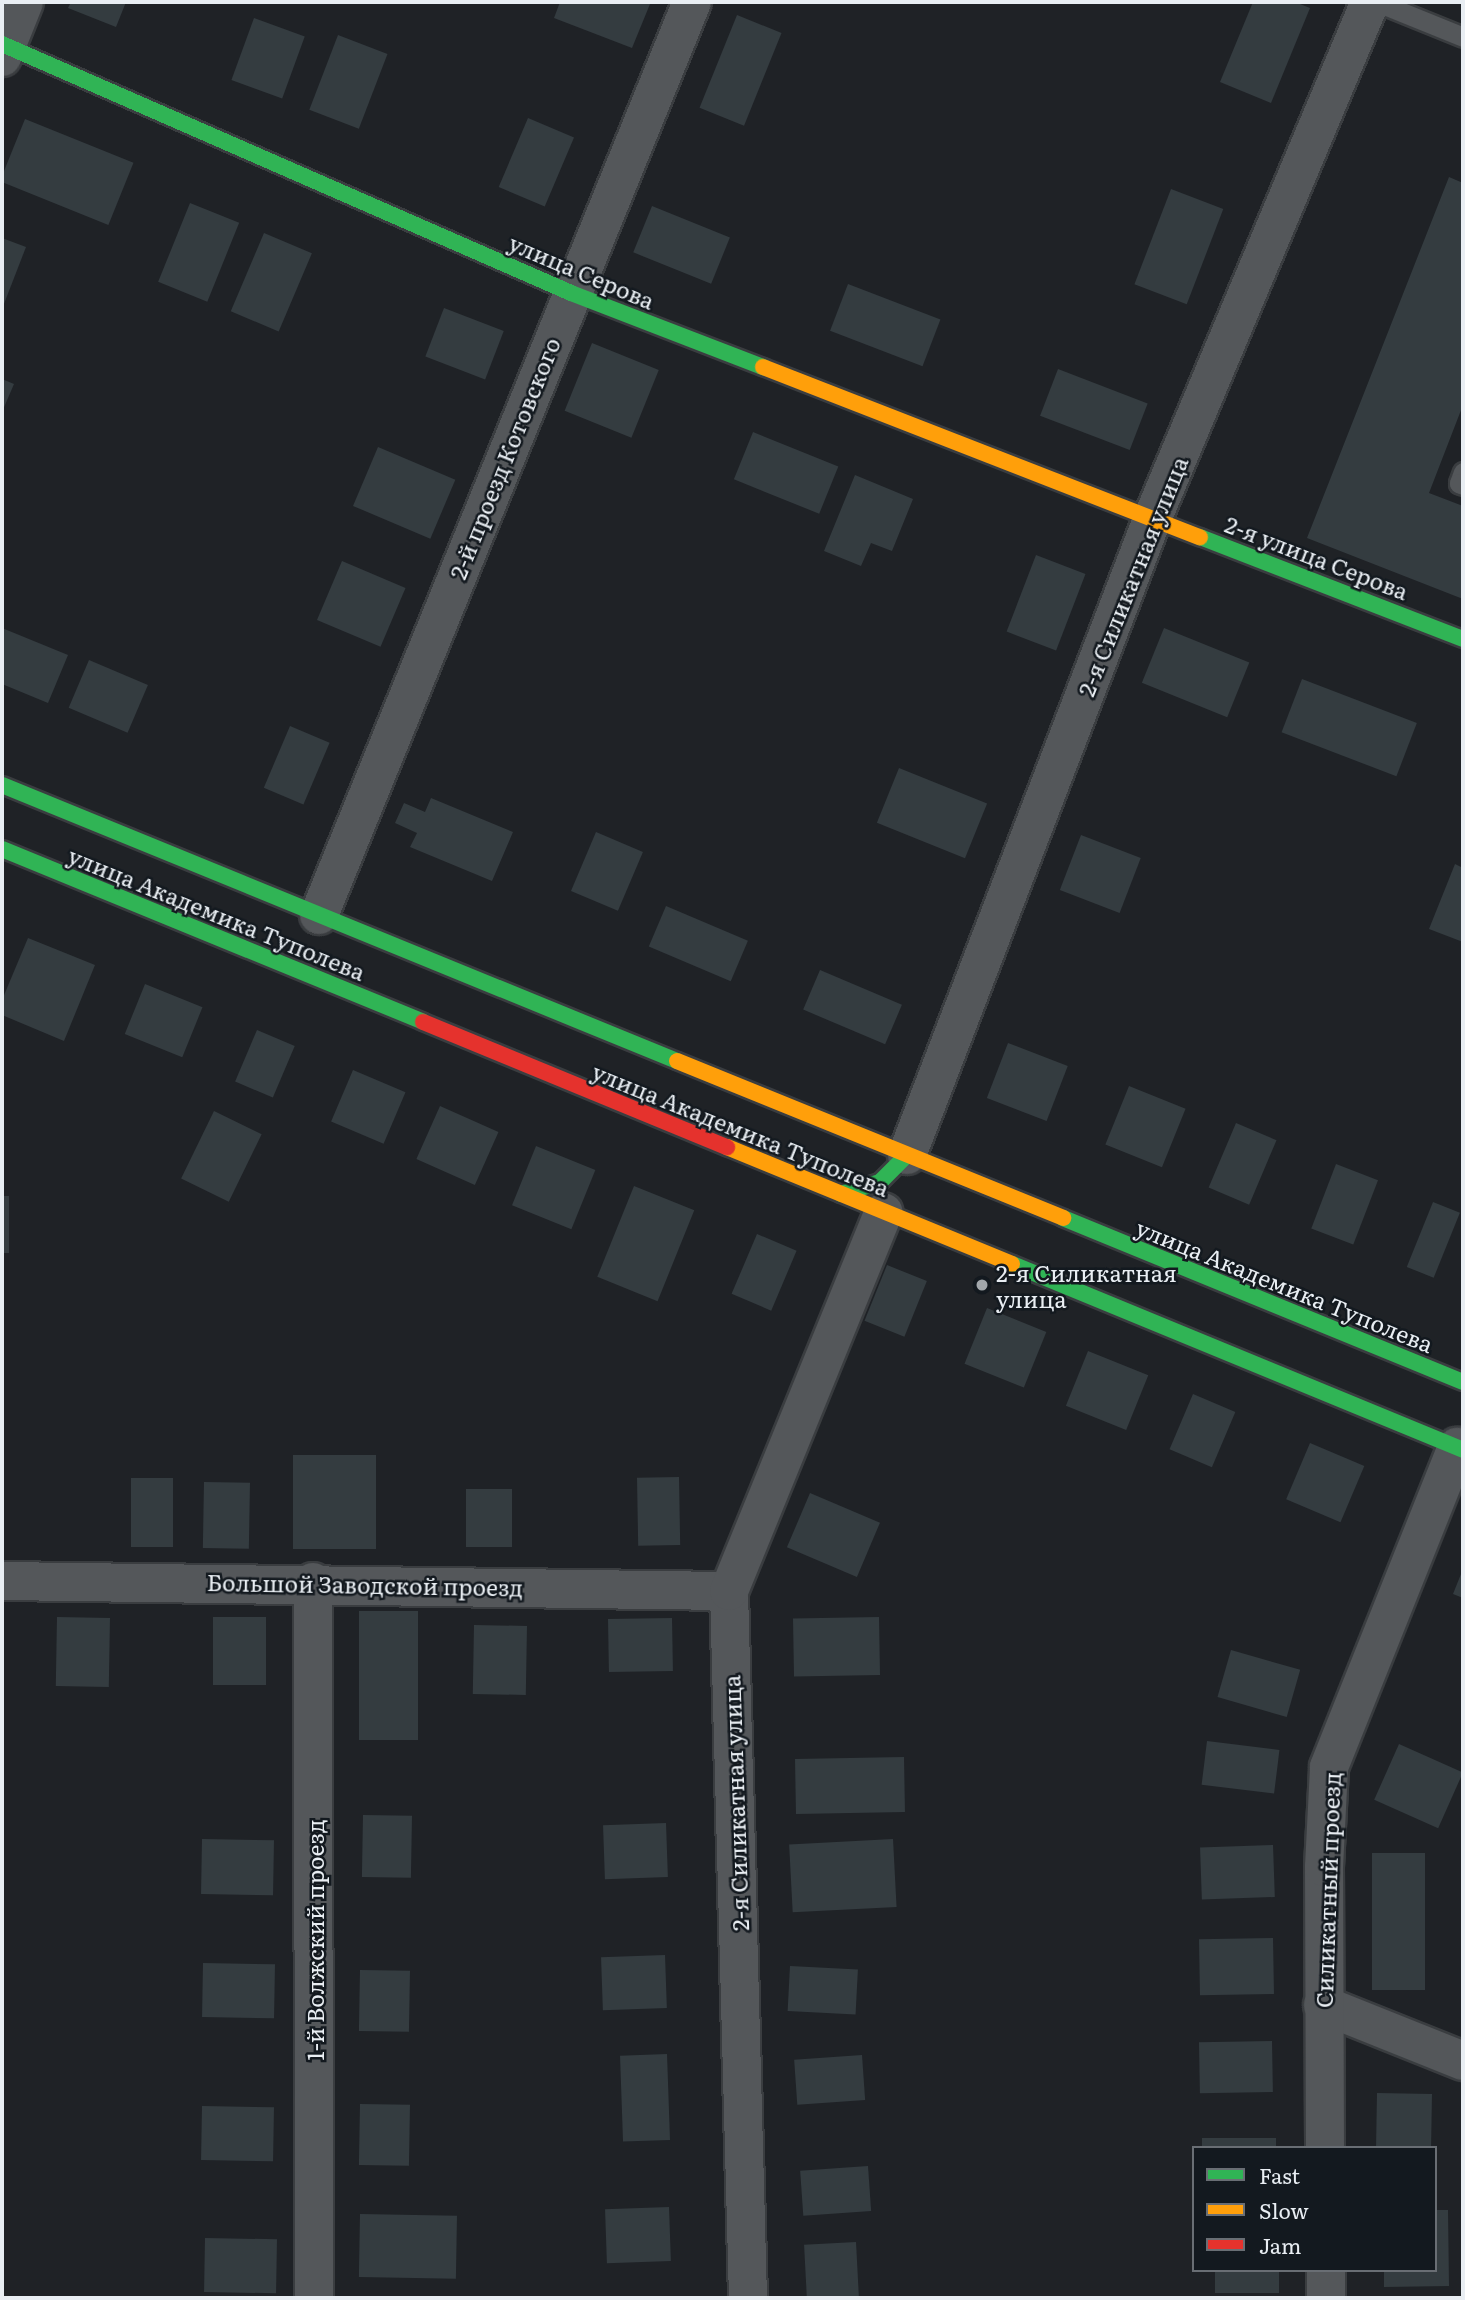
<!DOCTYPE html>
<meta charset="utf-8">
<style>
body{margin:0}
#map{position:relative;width:1465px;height:2300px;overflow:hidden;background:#1f2226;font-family:Literata,serif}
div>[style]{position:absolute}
.building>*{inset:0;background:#343c40;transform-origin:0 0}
.roads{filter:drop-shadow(2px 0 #3a3d40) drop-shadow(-2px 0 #3a3d40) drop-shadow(0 2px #3a3d40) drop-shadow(0 -2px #3a3d40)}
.lane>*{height:19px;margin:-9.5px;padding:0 9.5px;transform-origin:9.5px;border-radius:9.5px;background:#54575a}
.street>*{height:38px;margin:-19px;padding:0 19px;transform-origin:19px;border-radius:19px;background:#54575a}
.fast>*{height:16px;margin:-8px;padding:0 8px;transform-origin:8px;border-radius:8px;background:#30b455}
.slow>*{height:16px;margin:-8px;padding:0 8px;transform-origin:8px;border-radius:8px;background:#ff9f0a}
.jam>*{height:16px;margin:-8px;padding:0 8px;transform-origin:8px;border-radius:8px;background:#e5322d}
.dots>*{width:19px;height:19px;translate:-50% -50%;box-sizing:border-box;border:4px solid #13191f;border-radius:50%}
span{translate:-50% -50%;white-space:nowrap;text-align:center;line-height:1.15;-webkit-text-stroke:5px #13191f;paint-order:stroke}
.street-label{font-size:23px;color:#e9eef3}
.poi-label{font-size:23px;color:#e9eef3}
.left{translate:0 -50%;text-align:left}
.frame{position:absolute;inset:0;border:4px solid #e9eef3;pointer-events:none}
.legend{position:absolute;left:1192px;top:2146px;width:245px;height:126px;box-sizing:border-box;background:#13191f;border:2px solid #696e74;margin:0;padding:9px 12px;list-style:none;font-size:21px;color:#e9eef3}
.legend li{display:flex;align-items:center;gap:14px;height:35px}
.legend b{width:35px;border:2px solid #696e74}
</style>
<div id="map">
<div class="building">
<div style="clip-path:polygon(71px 2px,126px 2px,116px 27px,68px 8px)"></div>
<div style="clip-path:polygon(560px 2px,644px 2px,650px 4px,632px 48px,554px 18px)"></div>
<div style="clip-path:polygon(1253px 2px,1295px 2px,1310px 8px,1271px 103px,1220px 82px)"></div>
<div style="left:737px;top:15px;width:48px;height:100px;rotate:22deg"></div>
<div style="left:254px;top:18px;width:54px;height:66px;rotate:20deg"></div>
<div style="left:338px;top:35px;width:53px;height:80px;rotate:21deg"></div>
<div style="left:528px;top:118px;width:50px;height:75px;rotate:23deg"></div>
<div style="left:25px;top:119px;width:117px;height:67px;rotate:22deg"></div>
<div style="clip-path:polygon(1449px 177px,1463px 183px,1463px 405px,1429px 493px,1463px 506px,1463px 599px,1307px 538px)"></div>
<div style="left:1171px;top:189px;width:56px;height:102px;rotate:21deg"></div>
<div style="left:190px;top:203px;width:53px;height:85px;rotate:22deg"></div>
<div style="left:652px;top:206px;width:84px;height:50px;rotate:22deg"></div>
<div style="left:264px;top:233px;width:52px;height:85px;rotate:23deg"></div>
<div style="clip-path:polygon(2px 238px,26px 247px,2px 309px)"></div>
<div style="left:848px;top:284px;width:99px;height:50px;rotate:21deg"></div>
<div style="left:444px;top:308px;width:64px;height:52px;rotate:21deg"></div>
<div style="left:592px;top:343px;width:72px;height:73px;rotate:22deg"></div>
<div style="left:1058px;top:369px;width:96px;height:50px;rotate:21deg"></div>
<div style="clip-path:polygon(2px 379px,14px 384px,2px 412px)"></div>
<div style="left:753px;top:432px;width:92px;height:51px;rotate:22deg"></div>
<div style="left:378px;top:447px;width:84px;height:64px;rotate:23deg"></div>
<div style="clip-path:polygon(855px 475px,913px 499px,892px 551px,871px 543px,861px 566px,824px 551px)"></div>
<div style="left:1036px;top:555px;width:53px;height:82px;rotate:21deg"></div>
<div style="left:342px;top:561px;width:69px;height:64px;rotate:23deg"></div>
<div style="clip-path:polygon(2px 628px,68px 655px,48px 703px,2px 684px)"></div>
<div style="left:1164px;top:628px;width:92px;height:59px;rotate:22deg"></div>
<div style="left:89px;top:660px;width:64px;height:52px;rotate:23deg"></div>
<div style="left:1302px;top:679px;width:123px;height:57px;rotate:21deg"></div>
<div style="left:290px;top:726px;width:43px;height:67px;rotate:23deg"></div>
<div style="left:899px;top:768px;width:95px;height:59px;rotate:22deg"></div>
<div style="clip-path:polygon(431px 798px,513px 832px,492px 881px,410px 847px,417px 833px,395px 823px,404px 803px,425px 812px)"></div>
<div style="left:596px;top:832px;width:51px;height:64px;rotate:23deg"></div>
<div style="left:1081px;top:835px;width:64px;height:59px;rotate:21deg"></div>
<div style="clip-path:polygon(1455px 864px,1463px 868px,1463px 942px,1429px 929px)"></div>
<div style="left:666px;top:906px;width:89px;height:44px;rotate:23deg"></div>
<div style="clip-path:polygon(28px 938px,95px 965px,64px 1041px,2px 1015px,2px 1000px)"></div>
<div style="left:820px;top:970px;width:89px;height:43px;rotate:23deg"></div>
<div style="left:145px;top:984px;width:62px;height:54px;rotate:22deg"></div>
<div style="left:257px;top:1030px;width:41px;height:56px;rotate:23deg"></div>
<div style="left:1008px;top:1043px;width:64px;height:59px;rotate:21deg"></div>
<div style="left:353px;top:1070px;width:57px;height:56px;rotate:23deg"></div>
<div style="left:1129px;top:1086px;width:61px;height:63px;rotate:22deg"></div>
<div style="left:440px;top:1106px;width:64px;height:58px;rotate:24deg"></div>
<div style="left:214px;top:1111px;width:53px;height:75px;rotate:26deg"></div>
<div style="left:1236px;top:1123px;width:44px;height:70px;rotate:23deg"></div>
<div style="left:536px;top:1146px;width:64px;height:64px;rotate:22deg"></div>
<div style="left:1336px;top:1164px;width:45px;height:69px;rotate:21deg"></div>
<div style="left:634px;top:1186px;width:65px;height:98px;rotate:22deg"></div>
<div style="left:2px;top:1196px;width:7px;height:57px"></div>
<div style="left:1433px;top:1202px;width:29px;height:70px;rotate:22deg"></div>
<div style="left:757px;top:1234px;width:43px;height:65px;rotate:23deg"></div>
<div style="left:887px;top:1265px;width:43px;height:60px;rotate:22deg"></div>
<div style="left:987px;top:1308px;width:64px;height:60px;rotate:22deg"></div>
<div style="left:1088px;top:1351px;width:65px;height:59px;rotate:22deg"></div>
<div style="left:1193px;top:1394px;width:46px;height:60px;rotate:23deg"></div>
<div style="left:1310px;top:1443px;width:59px;height:61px;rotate:23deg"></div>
<div style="left:293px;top:1455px;width:83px;height:94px"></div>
<div style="left:679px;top:1477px;width:68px;height:42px;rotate:89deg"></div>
<div style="left:131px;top:1478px;width:42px;height:69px"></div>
<div style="left:204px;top:1482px;width:46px;height:66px;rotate:1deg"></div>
<div style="left:512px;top:1489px;width:58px;height:46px;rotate:90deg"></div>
<div style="left:810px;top:1493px;width:76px;height:59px;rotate:23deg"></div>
<div style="clip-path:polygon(1463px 1569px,1463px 1598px,1453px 1594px)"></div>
<div style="left:359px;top:1611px;width:59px;height:129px"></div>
<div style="left:57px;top:1617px;width:53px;height:69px;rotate:1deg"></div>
<div style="left:213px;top:1617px;width:53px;height:68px"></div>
<div style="left:879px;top:1617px;width:58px;height:86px;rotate:89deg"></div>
<div style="left:672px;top:1618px;width:53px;height:64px;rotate:89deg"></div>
<div style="left:474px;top:1625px;width:53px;height:69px;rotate:1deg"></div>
<div style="left:1231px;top:1650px;width:72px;height:49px;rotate:16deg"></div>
<div style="left:1207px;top:1741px;width:73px;height:44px;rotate:7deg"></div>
<div style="left:1399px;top:1744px;width:70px;height:61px;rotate:24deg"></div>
<div style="left:904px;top:1757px;width:55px;height:109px;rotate:89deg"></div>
<div style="left:363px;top:1815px;width:49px;height:62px;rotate:1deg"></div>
<div style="left:666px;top:1823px;width:54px;height:63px;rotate:88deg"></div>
<div style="left:202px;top:1839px;width:72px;height:55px;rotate:1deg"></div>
<div style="left:893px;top:1839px;width:68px;height:104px;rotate:87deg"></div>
<div style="left:1273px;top:1845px;width:52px;height:73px;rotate:88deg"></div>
<div style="left:1372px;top:1853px;width:53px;height:137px"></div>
<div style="left:1273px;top:1938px;width:56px;height:74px;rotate:89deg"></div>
<div style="left:665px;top:1955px;width:53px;height:64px;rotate:88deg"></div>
<div style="left:203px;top:1963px;width:72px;height:54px;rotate:1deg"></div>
<div style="left:790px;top:1966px;width:68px;height:45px;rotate:3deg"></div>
<div style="left:360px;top:1970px;width:50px;height:61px;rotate:1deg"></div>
<div style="left:1272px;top:2041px;width:51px;height:73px;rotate:89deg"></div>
<div style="left:667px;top:2054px;width:86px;height:47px;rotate:88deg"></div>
<div style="left:862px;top:2055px;width:45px;height:68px;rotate:86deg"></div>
<div style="left:1377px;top:2093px;width:55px;height:55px;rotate:1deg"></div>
<div style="left:360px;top:2104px;width:50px;height:61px;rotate:1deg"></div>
<div style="left:202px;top:2106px;width:72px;height:54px;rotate:1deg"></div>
<div style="left:1276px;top:2138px;width:10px;height:74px;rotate:90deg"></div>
<div style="left:868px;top:2166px;width:45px;height:68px;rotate:86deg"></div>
<div style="left:669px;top:2207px;width:54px;height:64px;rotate:88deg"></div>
<div style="clip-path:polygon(1435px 2210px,1448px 2210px,1449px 2286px,1384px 2287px,1384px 2270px,1435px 2270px)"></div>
<div style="left:360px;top:2214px;width:97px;height:63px;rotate:1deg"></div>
<div style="left:205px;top:2238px;width:72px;height:54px;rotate:1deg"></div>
<div style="left:856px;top:2242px;width:56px;height:52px;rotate:87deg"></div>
<div style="left:1215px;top:2270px;width:64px;height:23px"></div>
</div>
<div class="roads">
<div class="lane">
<div style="left:1377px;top:2px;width:93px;rotate:22.1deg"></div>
<div style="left:1463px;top:472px;width:12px;rotate:110deg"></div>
<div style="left:1459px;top:483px;width:4px;rotate:27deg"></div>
</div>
<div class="street">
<div style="left:2px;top:57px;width:59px;rotate:-68.2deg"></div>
<div style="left:319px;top:915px;width:986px;rotate:-67.78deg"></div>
<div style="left:907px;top:1155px;width:684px;rotate:-68.91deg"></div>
<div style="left:1153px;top:517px;width:559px;rotate:-67.15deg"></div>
<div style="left:2px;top:1581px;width:727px;rotate:0.79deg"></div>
<div style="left:313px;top:1582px;width:716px;rotate:89.92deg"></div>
<div style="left:1323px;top:2005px;width:151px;rotate:21.8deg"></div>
<div style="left:1325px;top:2148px;width:281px;rotate:-90.2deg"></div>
<div style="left:1324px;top:1867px;width:100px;rotate:-87.1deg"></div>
<div style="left:1329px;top:1767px;width:345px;rotate:-68.2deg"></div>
<div style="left:1326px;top:2270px;width:28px;rotate:90deg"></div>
<div style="left:748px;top:2298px;width:707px;rotate:-91.54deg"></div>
<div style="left:729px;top:1591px;width:409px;rotate:-67.8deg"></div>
</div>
<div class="fast">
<div style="left:2px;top:44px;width:621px;rotate:23.63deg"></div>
<div style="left:571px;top:293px;width:206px;rotate:21.1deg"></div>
<div style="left:1200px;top:537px;width:282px;rotate:21.2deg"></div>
<div style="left:2px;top:785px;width:729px;rotate:22.24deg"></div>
<div style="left:2px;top:849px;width:455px;rotate:22.3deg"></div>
<div style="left:841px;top:1194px;width:41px;rotate:-17.1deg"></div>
<div style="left:880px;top:1182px;width:38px;rotate:-45deg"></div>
<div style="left:1063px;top:1218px;width:432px;rotate:22.3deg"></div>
<div style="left:1012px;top:1264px;width:488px;rotate:22.4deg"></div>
</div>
<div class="slow">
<div style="left:763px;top:367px;width:469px;rotate:21.3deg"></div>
<div style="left:677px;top:1061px;width:417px;rotate:22.1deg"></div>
<div style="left:727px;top:1147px;width:308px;rotate:22.3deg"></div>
</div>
<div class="jam">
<div style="left:423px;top:1022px;width:329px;rotate:22.4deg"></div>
</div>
</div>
<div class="dots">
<div style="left:982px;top:1285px;background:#a2a7ab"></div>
</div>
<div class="street-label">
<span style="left:582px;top:271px;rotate:23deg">улица Серова</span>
<span style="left:504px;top:458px;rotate:-68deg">2-й проезд Котовского</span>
<span style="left:1317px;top:557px;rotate:21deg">2-я улица Серова</span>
<span style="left:1132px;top:576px;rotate:-68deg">2-я Силикатная улица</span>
<span style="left:217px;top:913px;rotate:22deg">улица Академика Туполева</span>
<span style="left:741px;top:1129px;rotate:22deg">улица Академика Туполева</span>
<span style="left:1285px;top:1285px;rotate:22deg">улица Академика Туполева</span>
<span style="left:365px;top:1584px;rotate:1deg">Большой Заводской проезд</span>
<span style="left:735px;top:1803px;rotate:-92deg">2-я Силикатная улица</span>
<span style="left:1327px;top:1890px;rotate:-88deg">Силикатный проезд</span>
<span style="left:314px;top:1940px;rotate:-90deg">1-й Волжский проезд</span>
</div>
<div class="poi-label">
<span class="left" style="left:996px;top:1285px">2-я Силикатная<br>улица</span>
</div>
<div class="frame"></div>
<ul class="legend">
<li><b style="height:9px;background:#30b455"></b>Fast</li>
<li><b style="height:9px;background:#ff9f0a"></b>Slow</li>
<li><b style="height:9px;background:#e5322d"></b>Jam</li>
</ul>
</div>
